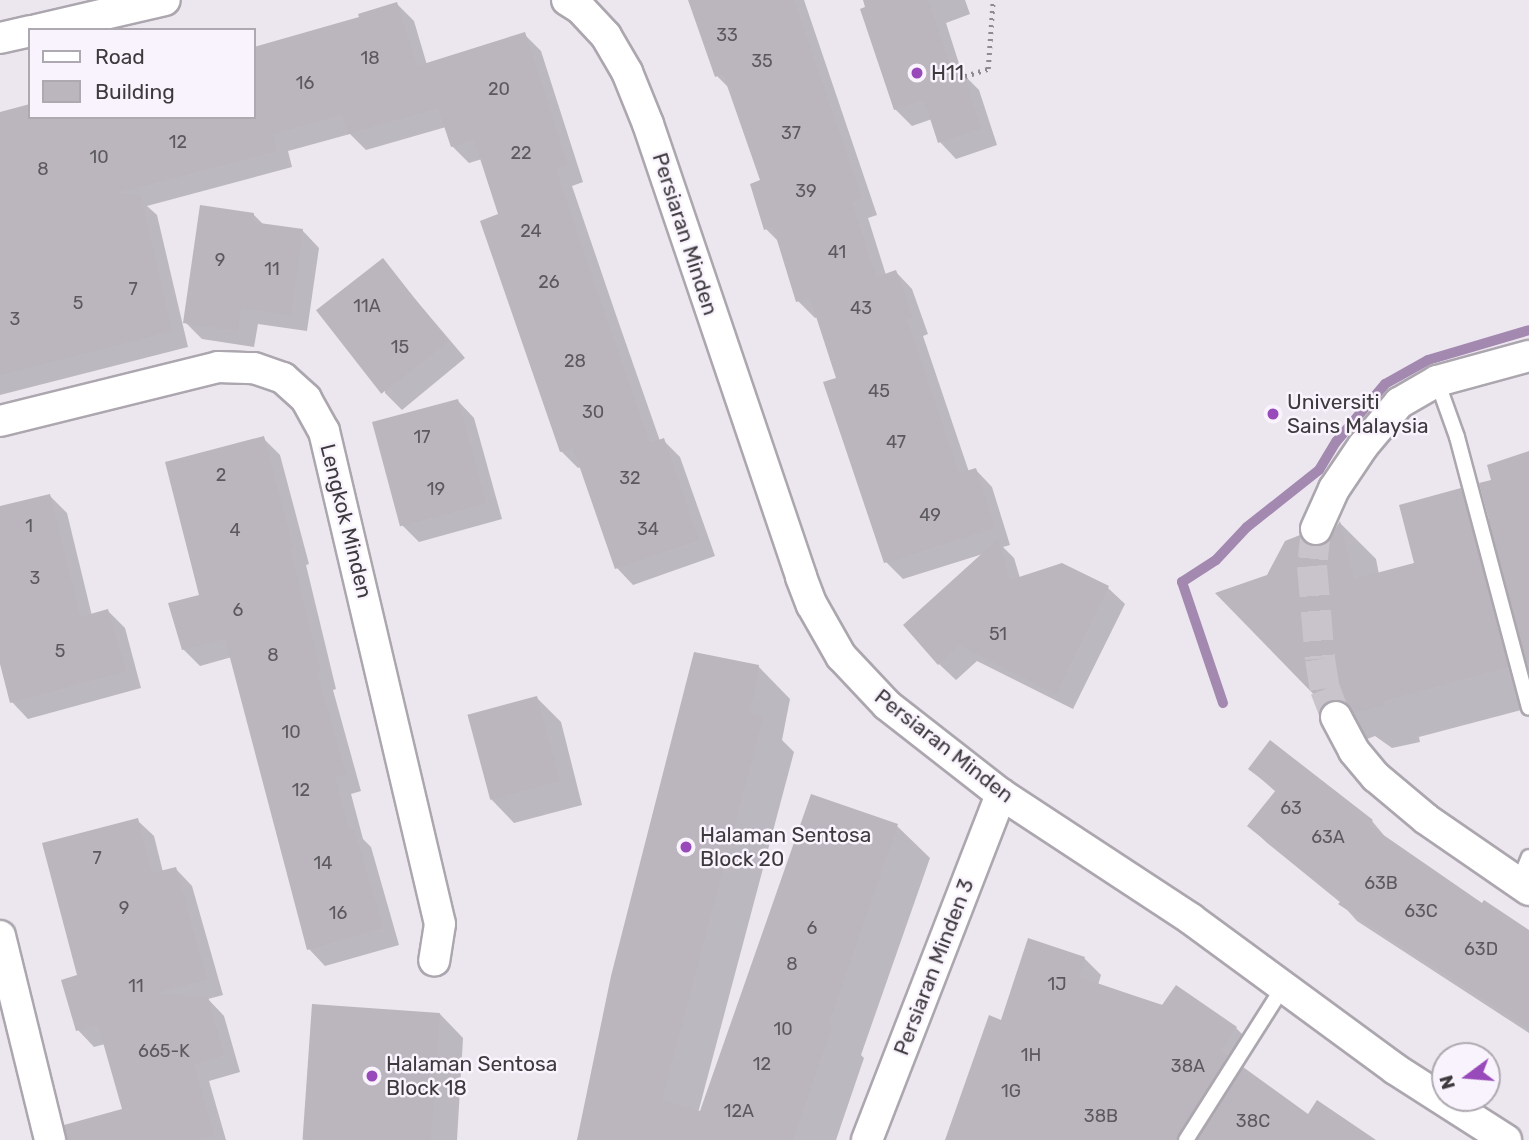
<!DOCTYPE html>
<style>
body{margin:0}
#map{position:relative;width:1529px;height:1140px;overflow:hidden;background:#ece6ef;font-family:Rubik,sans-serif}
div>[style]{position:absolute}
.shadow>*{inset:0;background:#0003}
.stream>*{height:10px;margin:-5px;padding:0 5px;transform-origin:5px;border-radius:5px;background:#a388b0}
.building>*{inset:0;background:#bbb5be;transform-origin:0 0}
.minor-tunnel>*{height:30px;margin-top:-15px;transform-origin:0;background:repeating-linear-gradient(90deg,#c9c4cc 0 30px,transparent 0 45px)}
.path>*{height:4.5px;margin-top:-2.25px;transform-origin:0;background:repeating-linear-gradient(90deg,#8f8a91 0 2px,transparent 0 7px)}
.roads{filter:drop-shadow(2px 0 #aca6af) drop-shadow(-2px 0 #aca6af) drop-shadow(0 2px #aca6af) drop-shadow(0 -2px #aca6af)}
.service>*{height:14px;margin:-7px;padding:0 7px;transform-origin:7px;border-radius:7px;background:#fff}
.minor>*{height:30px;margin:-15px;padding:0 15px;transform-origin:15px;border-radius:15px;background:#fff}
.dots>*{width:19px;height:19px;translate:-50% -50%;box-sizing:border-box;border:4px solid #f9f3fd;border-radius:50%}
span{translate:-50% -50%;white-space:nowrap;text-align:center;line-height:1.15;-webkit-text-stroke:5px #f9f3fd;paint-order:stroke}
.number-label{font-size:18px;color:#5c595e}
.number-label span{-webkit-text-stroke-width:0}
.poi-label{font-size:21px;color:#3d3a3e}
.left{translate:0 -50%;text-align:left}
.street-label{font-size:21px;color:#3d3a3e}
.legend{position:absolute;left:28px;top:28px;width:228px;height:91px;box-sizing:border-box;background:#f9f3fd;border:2px solid #aea9b1;margin:0;padding:9px 12px;list-style:none;font-size:21px;color:#3d3a3e}
.legend li{display:flex;align-items:center;gap:14px;height:35px}
.legend b{width:35px;border:2px solid #aea9b1}
.north{position:absolute;left:1431px;top:1042px;width:70px;height:70px;box-sizing:border-box;background:#f9f3fd;border:2px solid #aea9b1;border-radius:50%;rotate:254deg;font-size:19px;font-weight:700;line-height:28px;text-align:center;color:#3d3a3e}
.north::after{content:'';display:block;margin:auto;width:24px;height:32px;background:#994aba;clip-path:polygon(50% 0,100% 100%,50% 72%,0 100%)}
</style>
<div id="map">
<div class="shadow">
<div style="clip-path:polygon(701px 0,804px 0,877px 215px,868px 218px,886px 275px,896px 272px,912px 289px,928px 334px,923px 336px,969px 472px,976px 470px,992px 487px,1010px 545px,1003px 547px,1014px 558px,1020px 578px,1108px 588px,1125px 604px,1073px 709px,977px 661px,956px 680px,939px 664px,986px 553px,903px 579px,886px 562px,838px 379px,818px 317px,815px 318px,798px 301px,780px 243px,766px 229px,762px 182px,730px 89px,717px 76px)"></div>
<div style="clip-path:polygon(865px 0,965px 0,970px 14px,946px 23px,962px 73px,979px 90px,997px 145px,956px 159px,940px 142px,932px 119px,912px 126px,895px 109px)"></div>
<div style="clip-path:polygon(397px 4px,414px 21px,427px 65px,524px 34px,541px 51px,583px 182px,572px 186px,615px 312px,660px 441px,663px 440px,680px 457px,715px 556px,633px 585px,617px 568px,581px 467px,578px 468px,561px 451px,501px 215px,482px 159px,469px 163px,452px 146px,446px 127px,366px 150px,350px 134px,288px 151px,292px 167px,147px 206px,157px 215px,188px 347px,0 395px,0 114px,30px 117px,254px 117px,254px 45px,257px 48px,361px 18px)"></div>
<div style="clip-path:polygon(253px 214px,264px 225px,303px 231px,319px 248px,307px 331px,258px 324px,254px 347px,202px 339px,185px 322px)"></div>
<div style="clip-path:polygon(382px 260px,465px 358px,402px 410px,385px 393px)"></div>
<div style="clip-path:polygon(458px 401px,474px 418px,502px 519px,419px 542px,402px 525px)"></div>
<div style="clip-path:polygon(263px 438px,280px 455px,309px 564px,306px 565px,336px 689px,333px 690px,361px 791px,351px 794px,363px 839px,371px 847px,399px 945px,325px 966px,309px 949px,232px 657px,200px 666px,183px 649px)"></div>
<div style="clip-path:polygon(1529px 453px,1529px 708px,1419px 737px,1420px 742px,1392px 748px,1375px 736px,1362px 741px,1325px 704px,1268px 576px,1309px 547px,1327px 545px,1340px 523px,1376px 559px,1379px 574px,1417px 564px,1460px 490px,1491px 521px,1493px 481px)"></div>
<div style="clip-path:polygon(50px 496px,67px 513px,92px 616px,108px 611px,125px 628px,141px 688px,28px 719px,12px 702px,0 649px,0 508px)"></div>
<div style="clip-path:polygon(758px 666px,790px 699px,782px 740px,794px 752px,698px 1113px,701px 1114px,812px 796px,897px 826px,930px 858px,861px 1055px,864px 1058px,836px 1140px,577px 1140px)"></div>
<div style="clip-path:polygon(536px 697px,561px 722px,582px 805px,514px 823px,490px 798px)"></div>
<div style="clip-path:polygon(1250px 769px,1372px 821px,1387px 839px,1482px 905px,1529px 932px,1529px 1033px,1357px 921px,1341px 903px,1266px 842px,1250px 826px,1276px 792px)"></div>
<div style="clip-path:polygon(137px 820px,154px 836px,163px 872px,176px 869px,192px 886px,223px 995px,208px 999px,224px 1016px,240px 1072px,209px 1081px,226px 1140px,99px 1140px,124px 1110px,105px 1044px,94px 1047px,78px 1030px,80px 976px)"></div>
<div style="clip-path:polygon(1084px 958px,1101px 975px,1098px 985px,1236px 1028px,1253px 1045px,1237px 1068px,1242px 1073px,1308px 1116px,1372px 1140px,947px 1140px,1002px 1022px)"></div>
<div style="clip-path:polygon(439px 1013px,463px 1038px,457px 1140px,306px 1140px)"></div>
</div>
<div class="stream">
<div style="left:1223px;top:703px;width:128px;rotate:-108.7deg"></div>
<div style="left:1182px;top:582px;width:40px;rotate:-32.9deg"></div>
<div style="left:1216px;top:560px;width:45px;rotate:-46.8deg"></div>
<div style="left:1247px;top:527px;width:92px;rotate:-38.4deg"></div>
<div style="left:1319px;top:470px;width:33px;rotate:-59deg"></div>
<div style="left:1336px;top:442px;width:76px;rotate:-49.8deg"></div>
<div style="left:1385px;top:384px;width:49px;rotate:-29.2deg"></div>
<div style="left:1428px;top:360px;width:105px;rotate:-16.5deg"></div>
</div>
<div class="building">
<div style="clip-path:polygon(688px 0,794px 0,862px 198px,852px 202px,876px 277px,896px 270px,913px 318px,907px 319px,959px 473px,976px 468px,995px 528px,884px 563px,823px 382px,836px 378px,810px 298px,796px 302px,773px 227px,764px 230px,750px 184px,760px 180px,723px 74px,715px 77px)"></div>
<div style="clip-path:polygon(863px 0,928px 0,953px 74px,963px 71px,981px 128px,938px 143px,924px 100px,894px 110px,860px 9px,865px 7px)"></div>
<div style="clip-path:polygon(397px 2px,417px 66px,525px 32px,568px 165px,556px 169px,598px 294px,650px 443px,664px 438px,699px 540px,615px 569px,573px 448px,560px 452px,480px 221px,498px 214px,474px 140px,451px 147px,438px 108px,348px 134px,342px 115px,272px 134px,277px 151px,117px 193px,141px 196px,172px 331px,0 375px,0 112px,30px 104px,30px 117px,254px 117px,254px 47px,359px 17px,358px 14px)"></div>
<div style="clip-path:polygon(200px 205px,254px 213px,253px 222px,303px 229px,291px 315px,241px 308px,238px 331px,183px 323px)"></div>
<div style="left:383px;top:258px;width:106px;height:85px;rotate:52deg"></div>
<div style="left:458px;top:399px;width:108px;height:89px;rotate:75deg"></div>
<div style="clip-path:polygon(264px 436px,293px 547px,290px 548px,321px 672px,317px 673px,346px 774px,335px 777px,349px 830px,354px 828px,383px 928px,307px 950px,225px 639px,182px 650px,168px 603px,199px 595px,165px 462px)"></div>
<div style="clip-path:polygon(1529px 451px,1529px 662px,1527px 662px,1479px 483px,1491px 480px,1487px 465px)"></div>
<div style="clip-path:polygon(1461px 488px,1508px 667px,1383px 701px,1384px 705px,1354px 713px,1346px 703px,1337px 700px,1324px 705px,1215px 593px,1267px 575px,1285px 541px,1300px 535px,1309px 545px,1326px 544px,1340px 521px,1354px 579px,1414px 563px,1399px 505px)"></div>
<div style="clip-path:polygon(50px 494px,80px 617px,108px 609px,126px 671px,10px 703px,0 664px,0 506px)"></div>
<div style="clip-path:polygon(998px 539px,1010px 580px,1062px 563px,1109px 586px,1056px 694px,959px 645px,938px 665px,903px 625px)"></div>
<div style="clip-path:polygon(694px 652px,759px 665px,750px 712px,763px 718px,662px 1100px,700px 1111px,811px 794px,898px 824px,829px 1023px,833px 1024px,793px 1140px,577px 1140px,611px 976px)"></div>
<div style="left:537px;top:696px;width:88px;height:72px;rotate:75deg"></div>
<div style="clip-path:polygon(1270px 740px,1373px 820px,1369px 825px,1482px 903px,1484px 900px,1529px 930px,1529px 1029px,1338px 904px,1341px 901px,1247px 826px,1276px 790px,1248px 769px)"></div>
<div style="clip-path:polygon(138px 818px,152px 873px,176px 867px,207px 979px,154px 994px,208px 997px,224px 1055px,194px 1064px,214px 1135px,195px 1140px,67px 1140px,64px 1125px,122px 1109px,98px 1025px,76px 1031px,61px 980px,77px 975px,42px 843px)"></div>
<div style="clip-path:polygon(1028px 938px,1085px 957px,1079px 977px,1162px 1005px,1176px 985px,1237px 1027px,1221px 1051px,1228px 1056px,1176px 1140px,945px 1140px,989px 1015px,1001px 1020px)"></div>
<div style="left:312px;top:1004px;width:128px;height:136px;rotate:4deg"></div>
<div style="clip-path:polygon(1243px 1067px,1308px 1114px,1317px 1100px,1376px 1140px,1197px 1140px)"></div>
</div>
<div class="minor-tunnel">
<div style="left:1316px;top:529px;width:37px;rotate:96deg"></div>
<div style="left:1312px;top:566px;width:93px;rotate:85.1deg"></div>
<div style="left:1320px;top:659px;width:30px;rotate:81deg"></div>
<div style="left:1325px;top:689px;width:30px;rotate:69deg"></div>
</div>
<div class="path">
<div style="left:965px;top:76px;width:24px;rotate:-17deg"></div>
<div style="left:988px;top:69px;width:69px;rotate:-85.9deg"></div>
</div>
<div class="roads">
<div class="service">
<div style="left:1437px;top:381px;width:59px;rotate:70.3deg"></div>
<div style="left:1457px;top:437px;width:280px;rotate:75.1deg"></div>
<div style="left:1518px;top:884px;width:29px;rotate:-68deg"></div>
<div style="left:1186px;top:1140px;width:181px;rotate:-57.6deg"></div>
</div>
<div class="minor">
<div style="left:567px;top:0;width:15px;rotate:32deg"></div>
<div style="left:580px;top:8px;width:38px;rotate:47deg"></div>
<div style="left:606px;top:36px;width:42px;rotate:59.7deg"></div>
<div style="left:627px;top:72px;width:56px;rotate:68deg"></div>
<div style="left:648px;top:124px;width:478px;rotate:71.3deg"></div>
<div style="left:801px;top:577px;width:30px;rotate:69deg"></div>
<div style="left:812px;top:605px;width:59px;rotate:60.4deg"></div>
<div style="left:841px;top:656px;width:67px;rotate:46.8deg"></div>
<div style="left:887px;top:705px;width:145px;rotate:38deg"></div>
<div style="left:1001px;top:794px;width:227px;rotate:33.3deg"></div>
<div style="left:1191px;top:919px;width:253px;rotate:36.3deg"></div>
<div style="left:1395px;top:1069px;width:132px;rotate:32.6deg"></div>
<div style="left:36px;top:30px;width:132px;rotate:-13.1deg"></div>
<div style="left:0;top:38px;width:31px;rotate:-13deg"></div>
<div style="left:0;top:421px;width:225px;rotate:-13.9deg"></div>
<div style="left:218px;top:367px;width:36px;rotate:2deg"></div>
<div style="left:254px;top:368px;width:31px;rotate:19deg"></div>
<div style="left:283px;top:378px;width:31px;rotate:42deg"></div>
<div style="left:306px;top:399px;width:37px;rotate:61deg"></div>
<div style="left:324px;top:431px;width:506px;rotate:76.76deg"></div>
<div style="left:440px;top:924px;width:37px;rotate:99deg"></div>
<div style="left:1316px;top:529px;width:44px;rotate:-65.8deg"></div>
<div style="left:1334px;top:489px;width:52px;rotate:-56deg"></div>
<div style="left:1363px;top:446px;width:56px;rotate:-50.1deg"></div>
<div style="left:1399px;top:403px;width:44px;rotate:-30.1deg"></div>
<div style="left:1437px;top:381px;width:95px;rotate:-15.2deg"></div>
<div style="left:1336px;top:717px;width:38px;rotate:62deg"></div>
<div style="left:1354px;top:751px;width:34px;rotate:50deg"></div>
<div style="left:1376px;top:777px;width:65px;rotate:40deg"></div>
<div style="left:1426px;top:819px;width:125px;rotate:34.6deg"></div>
<div style="left:0;top:936px;width:210px;rotate:76.2deg"></div>
<div style="left:867px;top:1140px;width:371px;rotate:-68.8deg"></div>
</div>
</div>
<div class="dots">
<div style="left:917px;top:73px;background:#994aba"></div>
<div style="left:1273px;top:414px;background:#994aba"></div>
<div style="left:686px;top:847px;background:#994aba"></div>
<div style="left:372px;top:1076px;background:#994aba"></div>
</div>
<div class="number-label">
<span style="left:727px;top:35px">33</span>
<span style="left:370px;top:58px">18</span>
<span style="left:762px;top:61px">35</span>
<span style="left:305px;top:83px">16</span>
<span style="left:499px;top:89px">20</span>
<span style="left:791px;top:133px">37</span>
<span style="left:178px;top:142px">12</span>
<span style="left:521px;top:153px">22</span>
<span style="left:99px;top:157px">10</span>
<span style="left:43px;top:169px">8</span>
<span style="left:806px;top:191px">39</span>
<span style="left:531px;top:231px">24</span>
<span style="left:837px;top:252px">41</span>
<span style="left:220px;top:260px">9</span>
<span style="left:272px;top:269px">11</span>
<span style="left:549px;top:282px">26</span>
<span style="left:133px;top:289px">7</span>
<span style="left:78px;top:303px">5</span>
<span style="left:367px;top:306px">11A</span>
<span style="left:861px;top:308px">43</span>
<span style="left:15px;top:319px">3</span>
<span style="left:400px;top:347px">15</span>
<span style="left:575px;top:361px">28</span>
<span style="left:879px;top:391px">45</span>
<span style="left:593px;top:412px">30</span>
<span style="left:422px;top:437px">17</span>
<span style="left:896px;top:442px">47</span>
<span style="left:221px;top:475px">2</span>
<span style="left:630px;top:478px">32</span>
<span style="left:436px;top:489px">19</span>
<span style="left:930px;top:515px">49</span>
<span style="left:29px;top:526px">1</span>
<span style="left:648px;top:529px">34</span>
<span style="left:235px;top:530px">4</span>
<span style="left:35px;top:578px">3</span>
<span style="left:238px;top:610px">6</span>
<span style="left:998px;top:634px">51</span>
<span style="left:60px;top:651px">5</span>
<span style="left:273px;top:655px">8</span>
<span style="left:291px;top:732px">10</span>
<span style="left:301px;top:790px">12</span>
<span style="left:1291px;top:808px">63</span>
<span style="left:1328px;top:837px">63A</span>
<span style="left:97px;top:858px">7</span>
<span style="left:323px;top:863px">14</span>
<span style="left:1381px;top:883px">63B</span>
<span style="left:124px;top:908px">9</span>
<span style="left:1421px;top:911px">63C</span>
<span style="left:338px;top:913px">16</span>
<span style="left:812px;top:928px">6</span>
<span style="left:1481px;top:949px">63D</span>
<span style="left:792px;top:964px">8</span>
<span style="left:1057px;top:984px">1J</span>
<span style="left:136px;top:986px">11</span>
<span style="left:783px;top:1029px">10</span>
<span style="left:164px;top:1051px">665-K</span>
<span style="left:1031px;top:1055px">1H</span>
<span style="left:762px;top:1064px">12</span>
<span style="left:1188px;top:1066px">38A</span>
<span style="left:1011px;top:1091px">1G</span>
<span style="left:739px;top:1111px">12A</span>
<span style="left:1101px;top:1116px">38B</span>
<span style="left:1253px;top:1121px">38C</span>
</div>
<div class="poi-label">
<span class="left" style="left:931px;top:73px">H11</span>
<span class="left" style="left:1287px;top:414px">Universiti<br>Sains Malaysia</span>
<span class="left" style="left:700px;top:847px">Halaman Sentosa<br>Block 20</span>
<span class="left" style="left:386px;top:1076px">Halaman Sentosa<br>Block 18</span>
</div>
<div class="street-label">
<span style="left:685px;top:234px;rotate:72deg">Persiaran Minden</span>
<span style="left:346px;top:521px;rotate:76deg">Lengkok Minden</span>
<span style="left:944px;top:746px;rotate:38deg">Persiaran Minden</span>
<span style="left:934px;top:967px;rotate:-69deg">Persiaran Minden 3</span>
</div>
<ul class="legend">
<li><b style="height:9px;background:#fff"></b>Road</li>
<li><b style="height:19px;background:#bbb5be"></b>Building</li>
</ul>
<div class="north">N</div>
</div>
